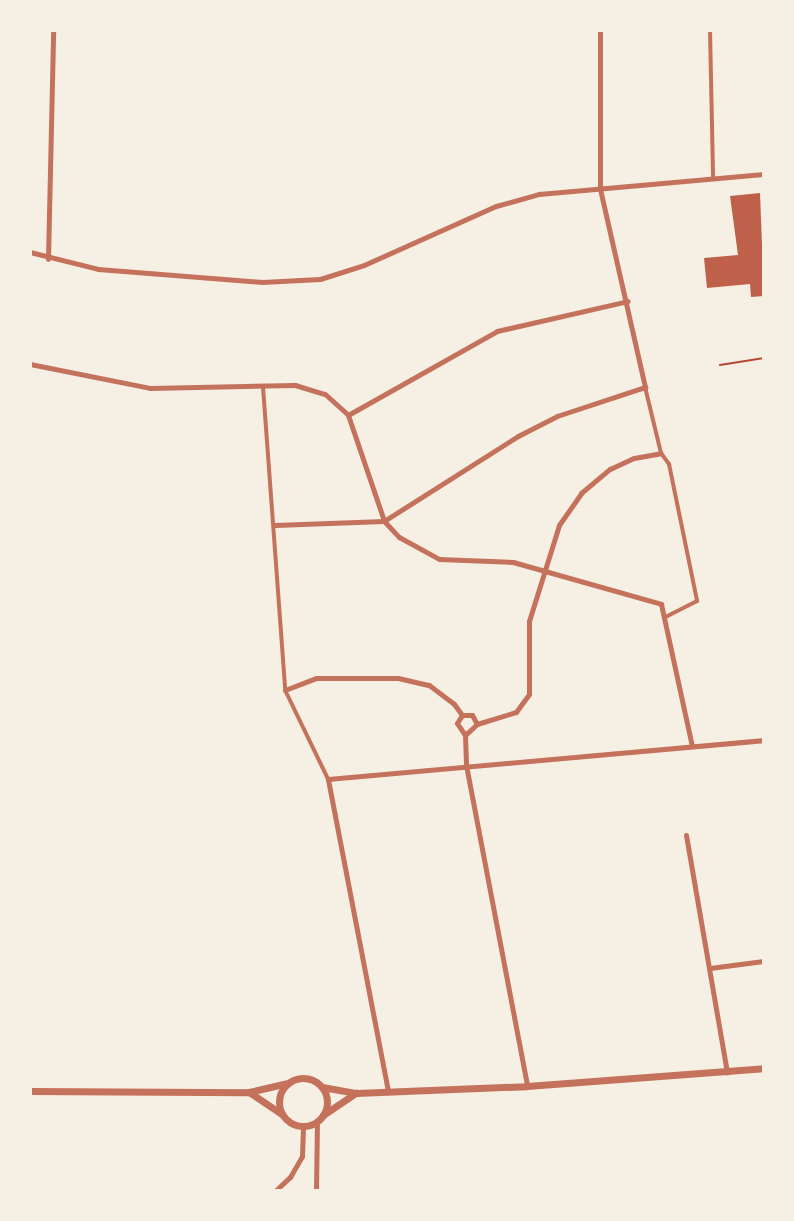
<!DOCTYPE html>
<style>
body{margin:0}
#map{position:relative;width:794px;height:1221px;overflow:hidden;background:#f6efe4;font-family:Cabin,sans-serif}
div>[style]{position:absolute}
.building>*{inset:0;background:#bf614a}
.path>*{height:2px;margin:-1px;padding:0 1px;transform-origin:1px;border-radius:1px;background:#b5482f}
.pedestrian>*{height:4px;margin:-2px;padding:0 2px;transform-origin:2px;border-radius:2px;background:#c5725c}
.minor>*{height:5px;margin:-2.5px;padding:0 2.5px;transform-origin:2.5px;border-radius:2.5px;background:#c5725c}
.tertiary>*{height:7px;margin:-3.5px;padding:0 3.5px;transform-origin:3.5px;border-radius:3.5px;background:#c5725c}
.tertiary>.ring{margin:-3.5px;padding:0;box-sizing:content-box;background:none;border:7px solid #c5725c;border-radius:50%}
span{translate:-50% -50%;white-space:nowrap;text-align:center;line-height:1.15;-webkit-text-stroke:6px #f6efe4;paint-order:stroke}
.frame{position:absolute;inset:0;border:32px solid #f6efe4;pointer-events:none}
</style>
<div id="map">
<div class="building">
<div style="clip-path:polygon(760px 193px,764px 296px,751px 297px,750px 284px,707px 288px,704px 258px,738px 255px,730px 196px)"></div>
</div>
<div class="path">
<div style="left:720px;top:365px;width:45px;rotate:-9deg"></div>
</div>
<div class="pedestrian">
<div style="left:710px;top:30px;width:149px;rotate:88.8deg"></div>
<div style="left:263px;top:387px;width:304px;rotate:85.8deg"></div>
<div style="left:285px;top:690px;width:99px;rotate:64.2deg"></div>
<div style="left:645px;top:387px;width:68px;rotate:76.4deg"></div>
<div style="left:661px;top:453px;width:14px;rotate:54deg"></div>
<div style="left:669px;top:464px;width:140px;rotate:78.4deg"></div>
<div style="left:697px;top:601px;width:37px;rotate:153deg"></div>
</div>
<div class="minor">
<div style="left:30px;top:252px;width:70px;rotate:14deg"></div>
<div style="left:98px;top:269px;width:165px;rotate:4.5deg"></div>
<div style="left:262px;top:282px;width:58px;rotate:-3deg"></div>
<div style="left:320px;top:279px;width:46px;rotate:-17.7deg"></div>
<div style="left:364px;top:265px;width:145px;rotate:-24.1deg"></div>
<div style="left:496px;top:206px;width:45px;rotate:-15.6deg"></div>
<div style="left:539px;top:194px;width:226px;rotate:-5.1deg"></div>
<div style="left:48px;top:259px;width:229px;rotate:-88.7deg"></div>
<div style="left:30px;top:364px;width:122px;rotate:11.3deg"></div>
<div style="left:150px;top:388px;width:145px;rotate:-1.2deg"></div>
<div style="left:295px;top:385px;width:31px;rotate:17deg"></div>
<div style="left:325px;top:394px;width:31px;rotate:42deg"></div>
<div style="left:348px;top:415px;width:112px;rotate:71.2deg"></div>
<div style="left:348px;top:415px;width:171px;rotate:-29.4deg"></div>
<div style="left:497px;top:331px;width:134px;rotate:-12.9deg"></div>
<div style="left:384px;top:521px;width:159px;rotate:-32.4deg"></div>
<div style="left:518px;top:436px;width:44px;rotate:-27.1deg"></div>
<div style="left:557px;top:416px;width:93px;rotate:-18.2deg"></div>
<div style="left:645px;top:387px;width:203px;rotate:-102.8deg"></div>
<div style="left:600px;top:189px;width:159px;rotate:-90deg"></div>
<div style="left:275px;top:525px;width:109px;rotate:-2.1deg"></div>
<div style="left:384px;top:521px;width:22px;rotate:47deg"></div>
<div style="left:399px;top:537px;width:46px;rotate:28.8deg"></div>
<div style="left:439px;top:559px;width:74px;rotate:2.3deg"></div>
<div style="left:513px;top:562px;width:154px;rotate:15.8deg"></div>
<div style="left:661px;top:604px;width:145px;rotate:77.7deg"></div>
<div style="left:285px;top:690px;width:33px;rotate:-21deg"></div>
<div style="left:316px;top:678px;width:82px"></div>
<div style="left:398px;top:678px;width:32px;rotate:13deg"></div>
<div style="left:429px;top:685px;width:31px;rotate:37deg"></div>
<div style="left:454px;top:704px;width:14px;rotate:54deg"></div>
<div style="left:462px;top:715px;width:10px"></div>
<div style="left:472px;top:715px;width:10px;rotate:61deg"></div>
<div style="left:477px;top:724px;width:16px;rotate:137deg"></div>
<div style="left:465px;top:735px;width:14px;rotate:-124deg"></div>
<div style="left:457px;top:723px;width:9px;rotate:-58deg"></div>
<div style="left:477px;top:724px;width:41px;rotate:-17.1deg"></div>
<div style="left:516px;top:712px;width:22px;rotate:-54deg"></div>
<div style="left:529px;top:694px;width:73px;rotate:-90deg"></div>
<div style="left:529px;top:621px;width:101px;rotate:-72.6deg"></div>
<div style="left:559px;top:525px;width:39px;rotate:-55deg"></div>
<div style="left:581px;top:493px;width:38px;rotate:-40deg"></div>
<div style="left:610px;top:469px;width:26px;rotate:-25deg"></div>
<div style="left:634px;top:458px;width:27px;rotate:-10deg"></div>
<div style="left:465px;top:735px;width:30px;rotate:88deg"></div>
<div style="left:466px;top:765px;width:327px;rotate:79.2deg"></div>
<div style="left:686px;top:835px;width:241px;rotate:80.2deg"></div>
<div style="left:710px;top:968px;width:54px;rotate:-7.4deg"></div>
<div style="left:388px;top:1091px;width:318px;rotate:-100.9deg"></div>
<div style="left:328px;top:779px;width:438px;rotate:-5.1deg"></div>
<div style="left:275px;top:1191px;width:21px;rotate:-43deg"></div>
<div style="left:290px;top:1177px;width:24px;rotate:-60deg"></div>
<div style="left:302px;top:1156px;width:30px;rotate:-88deg"></div>
<div style="left:316px;top:1191px;width:70px;rotate:-89.2deg"></div>
</div>
<div class="tertiary">
<div class="ring" style="left:279px;top:1078px;width:41px;height:41px"></div>
<div style="left:322px;top:1087px;width:35px;rotate:10deg"></div>
<div style="left:356px;top:1093px;width:171px;rotate:-2.3deg"></div>
<div style="left:527px;top:1086px;width:238px;rotate:-4.3deg"></div>
<div style="left:30px;top:1091px;width:219px;rotate:0.3deg"></div>
<div style="left:249px;top:1092px;width:40px;rotate:-13deg"></div>
<div style="left:249px;top:1092px;width:40px;rotate:34deg"></div>
<div style="left:323px;top:1115px;width:40px;rotate:-34deg"></div>
</div>
<div class="frame"></div>
</div>
